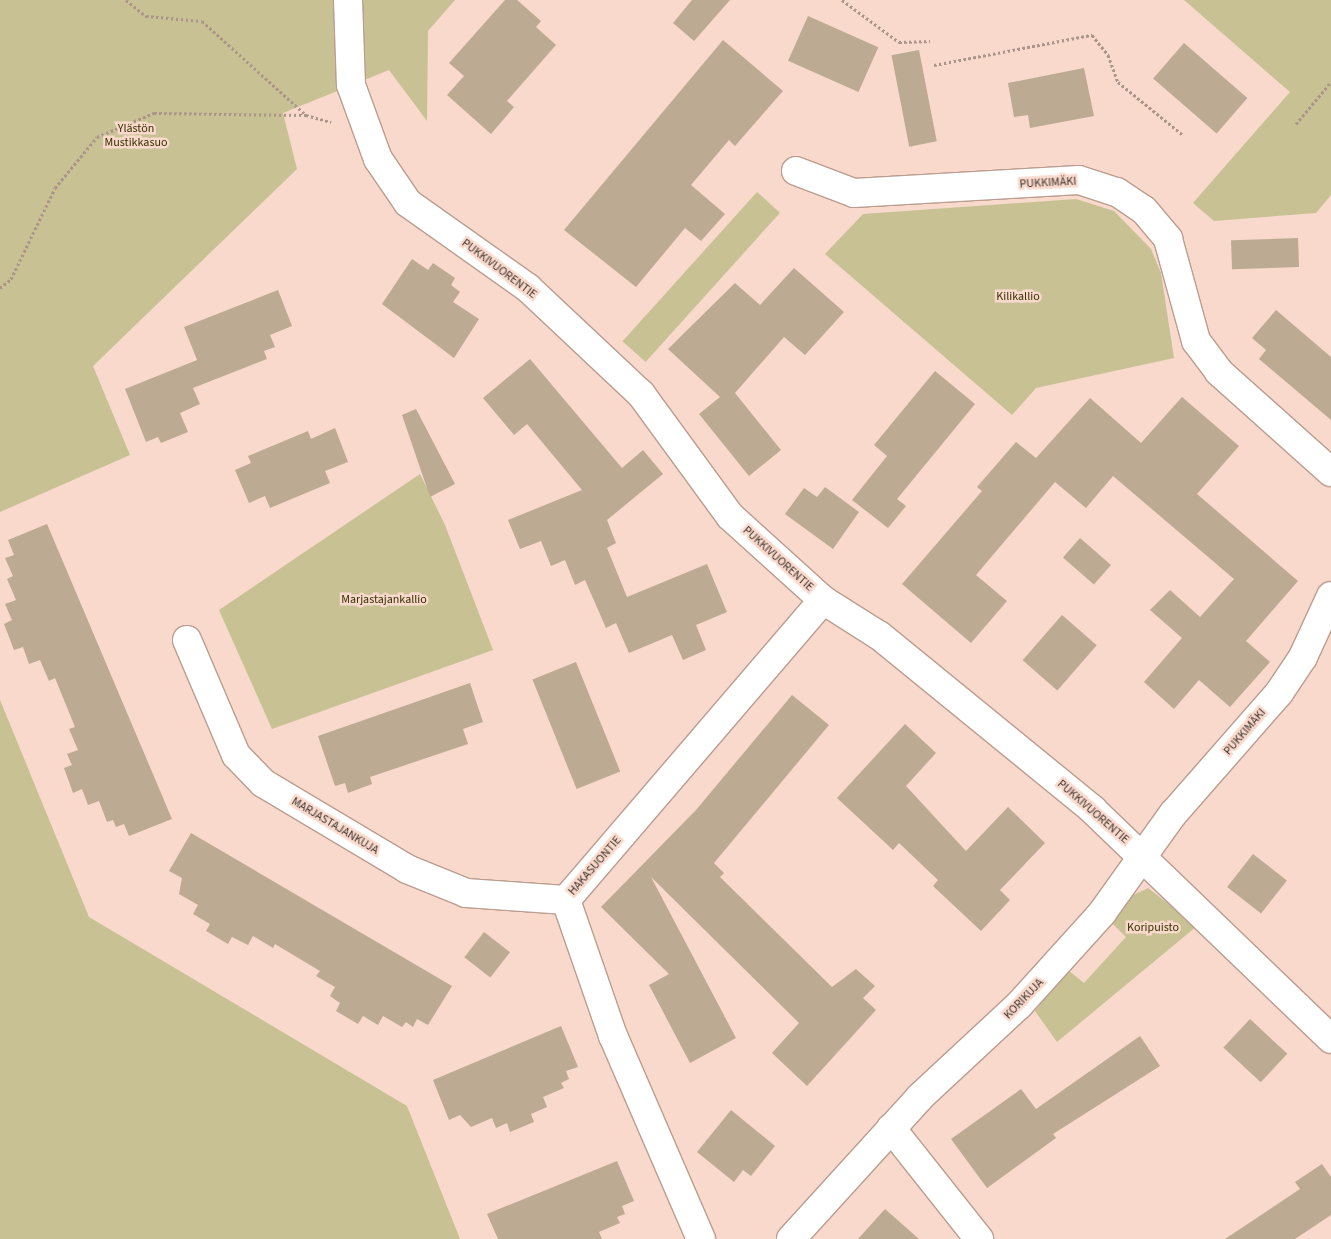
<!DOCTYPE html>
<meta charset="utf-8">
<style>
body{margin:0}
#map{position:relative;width:1331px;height:1239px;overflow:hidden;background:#f8d9cb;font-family:"Source Sans 3",sans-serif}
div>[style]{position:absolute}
.green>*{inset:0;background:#c7c194;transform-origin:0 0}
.building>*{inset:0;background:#bcaa92;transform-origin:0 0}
.path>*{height:3px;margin-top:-1.5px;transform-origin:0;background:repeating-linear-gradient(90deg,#ab9489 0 2.5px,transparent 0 5px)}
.roads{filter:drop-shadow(1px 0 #ba9d90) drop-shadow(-1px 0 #ba9d90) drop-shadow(0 1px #ba9d90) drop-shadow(0 -1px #ba9d90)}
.minor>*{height:28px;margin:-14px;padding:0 14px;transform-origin:14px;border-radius:14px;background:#fff}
span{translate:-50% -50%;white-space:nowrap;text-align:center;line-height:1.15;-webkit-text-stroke:5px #f8d9cb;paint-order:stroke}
.park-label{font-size:12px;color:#363002}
.street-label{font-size:12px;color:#3f332d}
</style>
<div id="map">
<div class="green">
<div style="clip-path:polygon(0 0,455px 0,428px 31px,427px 121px,389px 70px,283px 113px,297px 169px,93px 366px,130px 455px,0 512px)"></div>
<div style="clip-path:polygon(1184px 0,1331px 0,1331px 195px,1316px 213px,1214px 221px,1193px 203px,1290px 92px)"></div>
<div style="left:757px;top:192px;width:31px;height:201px;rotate:42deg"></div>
<div style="clip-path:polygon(1076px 199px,1114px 211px,1151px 249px,1161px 273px,1174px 358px,1036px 388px,1012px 415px,825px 254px,863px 214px)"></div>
<div style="clip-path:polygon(420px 474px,445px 525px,493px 650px,272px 729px,219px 610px)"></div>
<div style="clip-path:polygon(0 700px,89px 917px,407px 1106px,460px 1239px,0 1239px)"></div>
<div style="clip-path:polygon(1148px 888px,1197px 926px,1057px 1042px,1035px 1011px,1064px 973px,1069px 971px,1084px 983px,1126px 937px,1112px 923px,1113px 916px,1131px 896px)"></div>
</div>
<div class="building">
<div style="clip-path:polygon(505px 0,517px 0,541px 21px,536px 27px,556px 45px,507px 101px,514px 107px,491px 134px,447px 95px,464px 76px,449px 63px)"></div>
<div style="clip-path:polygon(692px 0,730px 0,694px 41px,673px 23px)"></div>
<div style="left:808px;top:16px;width:77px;height:49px;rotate:24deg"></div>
<div style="clip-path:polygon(723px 40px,783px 91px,735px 146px,729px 140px,691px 185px,725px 214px,701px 241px,685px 228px,636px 287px,564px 230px)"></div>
<div style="left:1184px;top:43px;width:84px;height:47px;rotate:41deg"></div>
<div style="left:919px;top:50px;width:93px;height:28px;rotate:79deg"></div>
<div style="clip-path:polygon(1084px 68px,1094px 116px,1030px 128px,1028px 115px,1014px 117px,1008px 83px)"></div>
<div style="left:1298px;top:238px;width:29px;height:67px;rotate:88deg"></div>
<div style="clip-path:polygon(412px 259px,428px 270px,433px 263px,455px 278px,451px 285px,460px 292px,453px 302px,479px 319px,454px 358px,382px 304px)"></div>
<div style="clip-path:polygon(794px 268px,844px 312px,805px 355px,784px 337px,735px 393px,781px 450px,749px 476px,699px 414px,720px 397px,668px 349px,735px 283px,760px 305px)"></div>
<div style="clip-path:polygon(278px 290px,292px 326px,270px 335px,275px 347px,264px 351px,267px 359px,193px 388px,200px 404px,180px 413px,188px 432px,161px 443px,158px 437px,146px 442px,125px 389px,197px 360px,184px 327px)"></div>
<div style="clip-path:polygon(1276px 310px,1331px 357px,1331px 420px,1259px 359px,1266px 350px,1252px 338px)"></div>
<div style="clip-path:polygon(530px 359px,622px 468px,643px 450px,663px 474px,607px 520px,616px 543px,607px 548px,627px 597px,707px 564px,727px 612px,696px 625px,706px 650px,683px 660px,672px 635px,629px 653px,616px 623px,606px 628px,585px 580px,575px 585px,565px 560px,551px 566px,541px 541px,520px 549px,508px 520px,582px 490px,527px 424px,514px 435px,483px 398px)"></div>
<div style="clip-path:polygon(935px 371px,975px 404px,897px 499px,906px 506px,888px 528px,852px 500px,887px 456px,874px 445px)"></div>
<div style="clip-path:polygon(1182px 397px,1239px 446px,1197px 494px,1298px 581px,1246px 641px,1270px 662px,1230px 707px,1199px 680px,1174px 709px,1144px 682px,1182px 638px,1150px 610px,1170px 590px,1200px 617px,1234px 579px,1113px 476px,1086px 508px,1055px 482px,976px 575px,1007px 601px,971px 643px,902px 584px,982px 491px,977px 487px,1016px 442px,1036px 458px,1090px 398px,1141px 443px)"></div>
<div style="clip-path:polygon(416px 409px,455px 484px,430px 497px,402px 415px)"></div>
<div style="clip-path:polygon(335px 428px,348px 462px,325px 471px,330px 483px,270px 508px,265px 496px,249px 503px,235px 470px,251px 463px,248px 456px,308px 431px,311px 439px)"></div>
<div style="clip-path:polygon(825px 487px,859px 512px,833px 549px,785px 514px,804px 488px,817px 497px)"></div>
<div style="clip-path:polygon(47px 524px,172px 819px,129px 836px,124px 824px,116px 827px,113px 820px,107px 822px,99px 801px,88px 805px,82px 789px,73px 793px,64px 768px,72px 765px,67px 754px,78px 750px,69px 729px,75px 727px,55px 678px,49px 681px,40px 660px,29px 664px,23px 647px,14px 650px,4px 624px,12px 620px,5px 604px,16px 600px,7px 579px,13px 576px,5px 558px,14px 555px,8px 540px)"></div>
<div style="left:1080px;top:538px;width:41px;height:26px;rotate:41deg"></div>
<div style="left:1062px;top:615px;width:46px;height:60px;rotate:41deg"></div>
<div style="left:576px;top:662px;width:118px;height:47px;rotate:68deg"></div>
<div style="clip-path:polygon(470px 683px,483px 722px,463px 729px,468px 744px,370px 777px,372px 784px,348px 793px,345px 783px,335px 786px,318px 736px)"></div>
<div style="clip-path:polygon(792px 695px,829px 725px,714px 863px,724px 873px,720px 877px,832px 987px,856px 969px,875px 986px,863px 998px,876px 1010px,807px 1086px,772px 1053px,799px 1023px,651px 877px,736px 1038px,690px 1063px,649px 985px,669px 974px,601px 907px,696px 810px)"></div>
<div style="clip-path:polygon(905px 724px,936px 753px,906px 786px,966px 851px,1008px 807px,1045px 843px,1000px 890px,1010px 900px,981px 931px,933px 886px,938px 880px,899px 843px,893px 850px,837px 798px)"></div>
<div style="clip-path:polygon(191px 833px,452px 986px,428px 1025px,417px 1019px,413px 1027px,406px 1022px,402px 1027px,383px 1016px,378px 1025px,363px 1016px,358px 1024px,336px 1011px,340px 1003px,330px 996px,335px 987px,316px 976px,320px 971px,275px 944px,273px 948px,253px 936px,248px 945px,232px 937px,228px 944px,206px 931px,210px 924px,193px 914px,198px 905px,179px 894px,182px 878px,169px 871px)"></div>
<div style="left:1253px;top:854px;width:43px;height:42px;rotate:38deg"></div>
<div style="left:484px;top:932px;width:33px;height:32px;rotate:38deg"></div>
<div style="left:1250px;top:1019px;width:51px;height:39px;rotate:43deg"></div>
<div style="clip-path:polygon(561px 1026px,578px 1067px,566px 1071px,569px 1079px,561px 1083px,564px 1088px,543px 1097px,547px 1107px,531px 1114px,534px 1122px,510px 1132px,507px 1123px,496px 1128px,492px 1118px,471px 1127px,460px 1115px,449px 1120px,433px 1080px)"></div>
<div style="clip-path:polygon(1140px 1036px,1160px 1066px,1053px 1134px,1056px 1138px,987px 1188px,951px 1139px,1021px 1089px,1036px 1109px)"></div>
<div style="clip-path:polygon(731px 1110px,775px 1146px,751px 1176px,743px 1170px,734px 1182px,697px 1152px)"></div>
<div style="clip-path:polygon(617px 1161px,634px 1201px,622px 1206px,625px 1214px,617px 1217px,620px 1223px,599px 1232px,602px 1239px,498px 1239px,487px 1214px)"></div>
<div style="clip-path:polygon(1322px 1164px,1331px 1177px,1331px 1215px,1295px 1239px,1225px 1239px,1300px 1189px,1295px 1182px)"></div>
<div style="clip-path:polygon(885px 1209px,919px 1239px,858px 1239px)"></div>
</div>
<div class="path">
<div style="left:126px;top:0;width:26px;rotate:39deg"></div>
<div style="left:146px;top:16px;width:56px;rotate:5.1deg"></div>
<div style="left:202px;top:21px;width:140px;rotate:42.1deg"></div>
<div style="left:306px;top:115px;width:26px;rotate:16deg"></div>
<div style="left:842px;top:0;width:71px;rotate:36.4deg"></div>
<div style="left:899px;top:42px;width:31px;rotate:-2deg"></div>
<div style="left:934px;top:65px;width:161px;rotate:-10.8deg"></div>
<div style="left:1092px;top:35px;width:26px;rotate:51deg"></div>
<div style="left:1108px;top:55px;width:29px;rotate:70deg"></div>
<div style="left:1118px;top:82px;width:84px;rotate:39.2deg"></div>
<div style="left:1296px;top:124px;width:55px;rotate:-50.2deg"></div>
<div style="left:0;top:288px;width:14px;rotate:-39deg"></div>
<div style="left:11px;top:279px;width:101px;rotate:-64.2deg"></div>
<div style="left:55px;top:188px;width:66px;rotate:-50.5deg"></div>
<div style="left:97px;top:137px;width:62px;rotate:-22.8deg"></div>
<div style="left:154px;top:113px;width:152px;rotate:0.8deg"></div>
</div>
<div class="roads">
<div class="minor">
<div style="left:348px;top:0;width:85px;rotate:88deg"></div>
<div style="left:351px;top:85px;width:79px;rotate:70deg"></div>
<div style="left:378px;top:159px;width:53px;rotate:55.7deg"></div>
<div style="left:408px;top:203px;width:147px;rotate:35.3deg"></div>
<div style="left:528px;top:288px;width:155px;rotate:43.2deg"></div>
<div style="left:641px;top:394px;width:151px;rotate:53.9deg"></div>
<div style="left:730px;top:516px;width:125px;rotate:42.1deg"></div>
<div style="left:823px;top:600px;width:67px;rotate:32.3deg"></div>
<div style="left:880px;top:636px;width:275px;rotate:39.2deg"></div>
<div style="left:1093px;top:810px;width:330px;rotate:43.9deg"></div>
<div style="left:796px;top:171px;width:62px;rotate:20.8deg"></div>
<div style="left:854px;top:193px;width:225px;rotate:-3.3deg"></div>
<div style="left:1079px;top:180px;width:40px;rotate:18deg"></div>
<div style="left:1117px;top:192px;width:32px;rotate:34deg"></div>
<div style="left:1144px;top:210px;width:38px;rotate:50deg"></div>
<div style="left:1168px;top:239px;width:106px;rotate:74.6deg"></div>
<div style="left:1196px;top:341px;width:39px;rotate:53deg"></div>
<div style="left:1219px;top:372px;width:150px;rotate:41.8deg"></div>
<div style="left:187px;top:640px;width:125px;rotate:66.9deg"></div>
<div style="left:236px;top:755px;width:39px;rotate:46deg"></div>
<div style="left:263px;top:783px;width:168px;rotate:30.8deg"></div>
<div style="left:407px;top:869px;width:64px;rotate:22.1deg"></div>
<div style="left:466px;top:893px;width:100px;rotate:4deg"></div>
<div style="left:891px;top:1128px;width:142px;rotate:51.6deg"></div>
<div style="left:701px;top:1239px;width:221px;rotate:-113.4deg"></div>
<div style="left:613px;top:1036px;width:144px;rotate:-109.1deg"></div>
<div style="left:566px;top:900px;width:395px;rotate:-49.4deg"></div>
<div style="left:791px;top:1239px;width:192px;rotate:-47.7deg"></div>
<div style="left:920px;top:1097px;width:135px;rotate:-42.9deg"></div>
<div style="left:1019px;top:1005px;width:124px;rotate:-47.9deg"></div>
<div style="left:1102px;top:913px;width:122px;rotate:-54.4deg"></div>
<div style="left:1173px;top:814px;width:161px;rotate:-48.8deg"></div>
<div style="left:1279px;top:693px;width:43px;rotate:-56.3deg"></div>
<div style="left:1303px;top:657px;width:67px;rotate:-65.3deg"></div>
</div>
</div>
<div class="park-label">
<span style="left:136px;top:136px">Ylästön<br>Mustikkasuo</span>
<span style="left:1018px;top:297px">Kilikallio</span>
<span style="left:384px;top:600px">Marjastajankallio</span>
<span style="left:1153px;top:928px">Koripuisto</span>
</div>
<div class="street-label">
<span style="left:1048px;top:183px;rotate:-3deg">PUKKIMÄKI</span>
<span style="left:499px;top:269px;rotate:37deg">PUKKIVUORENTIE</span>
<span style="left:778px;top:559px;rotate:42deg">PUKKIVUORENTIE</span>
<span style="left:1245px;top:732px;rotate:-49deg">PUKKIMÄKI</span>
<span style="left:1093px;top:812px;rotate:41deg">PUKKIVUORENTIE</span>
<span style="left:335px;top:826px;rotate:31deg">MARJASTAJANKUJA</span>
<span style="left:595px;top:866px;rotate:-49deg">HAKASUONTIE</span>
<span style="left:1024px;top:999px;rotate:-46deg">KORIKUJA</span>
</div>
</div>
